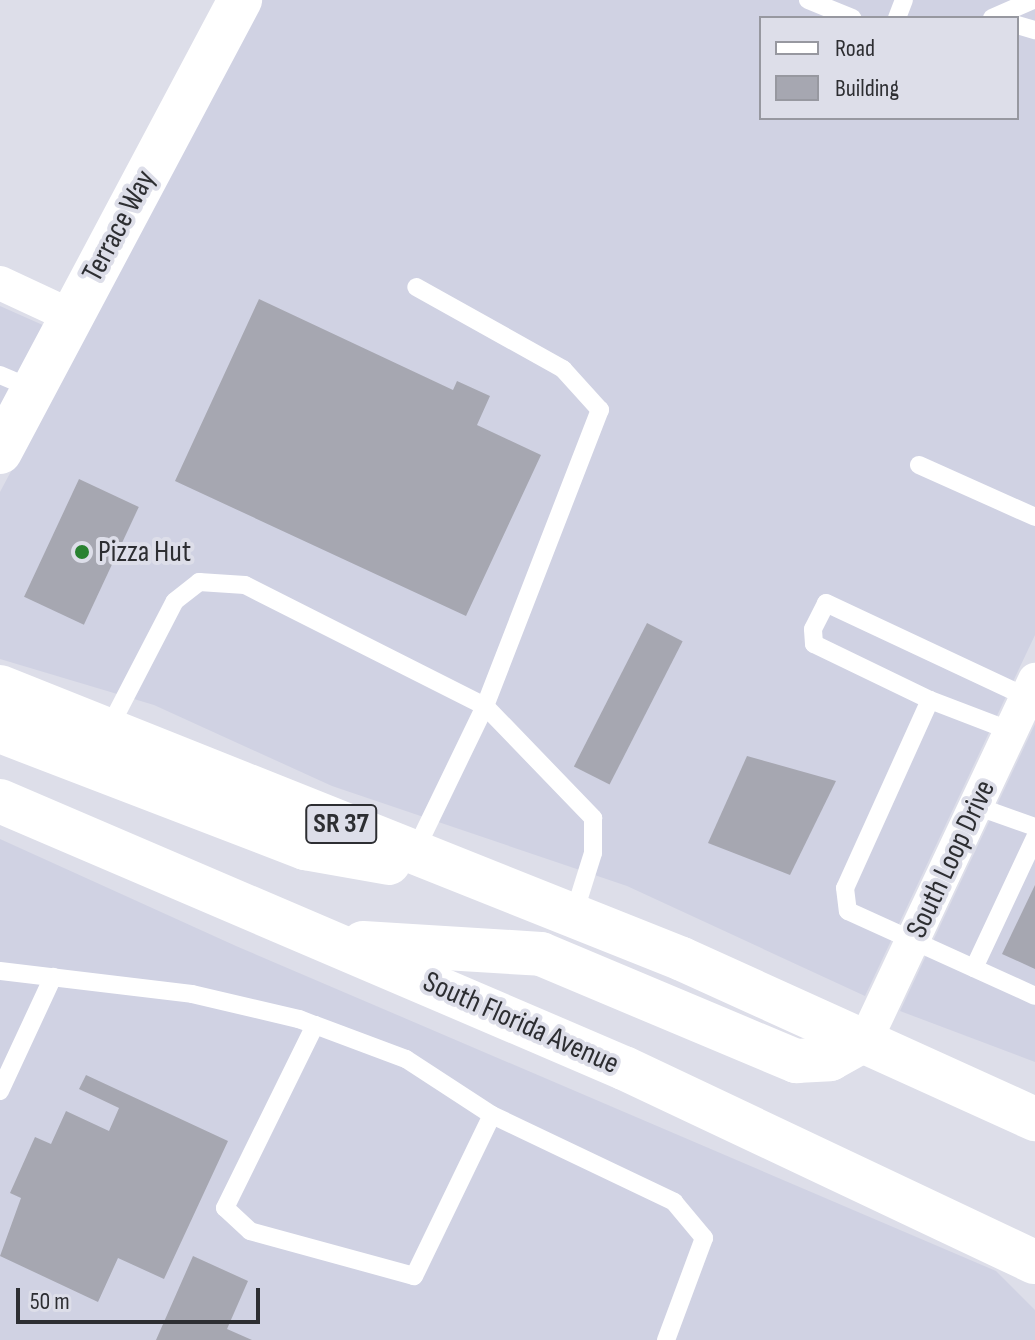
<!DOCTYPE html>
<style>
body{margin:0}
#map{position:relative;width:1035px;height:1340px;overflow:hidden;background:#dddee9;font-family:"Sofia Sans Condensed",sans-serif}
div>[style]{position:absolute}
.built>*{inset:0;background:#d0d2e3}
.building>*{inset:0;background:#a6a7b1;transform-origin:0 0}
.service>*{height:18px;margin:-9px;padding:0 9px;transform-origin:9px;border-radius:9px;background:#fff}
.minor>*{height:34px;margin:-17px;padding:0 17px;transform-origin:17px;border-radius:17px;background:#fff}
.tertiary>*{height:44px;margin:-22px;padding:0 22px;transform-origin:22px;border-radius:22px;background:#fff}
.primary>*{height:44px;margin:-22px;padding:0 22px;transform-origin:22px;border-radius:22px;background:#fff}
.dots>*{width:22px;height:22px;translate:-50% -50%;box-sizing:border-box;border:4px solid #dddee9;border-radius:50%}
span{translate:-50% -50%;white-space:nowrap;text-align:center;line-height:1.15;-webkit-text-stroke:8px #dddee9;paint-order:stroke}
.shield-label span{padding:2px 6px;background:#dddee9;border:2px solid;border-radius:6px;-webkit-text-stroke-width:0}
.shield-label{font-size:28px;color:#2d2e32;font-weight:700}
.street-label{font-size:30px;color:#2d2e32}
.poi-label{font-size:30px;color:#2d2e32}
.left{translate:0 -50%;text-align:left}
.legend{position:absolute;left:759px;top:16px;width:260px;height:104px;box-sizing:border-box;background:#dddee9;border:2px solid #9798a0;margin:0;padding:10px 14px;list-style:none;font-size:24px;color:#2d2e32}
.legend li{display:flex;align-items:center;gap:16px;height:40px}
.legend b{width:40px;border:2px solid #9798a0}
.scale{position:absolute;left:16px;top:1288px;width:244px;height:36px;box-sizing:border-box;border:4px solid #2d2e32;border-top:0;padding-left:10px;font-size:24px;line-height:28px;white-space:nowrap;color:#2d2e32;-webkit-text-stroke:6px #dddee9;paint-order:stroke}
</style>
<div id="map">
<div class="built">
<div style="clip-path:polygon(evenodd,262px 0,1035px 0,1035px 635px,865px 996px,627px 886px,332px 786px,154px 705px,0 659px,0 492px,262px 0,761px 18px,1017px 18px,1017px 118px,761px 118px,761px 18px)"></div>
<div style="clip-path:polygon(0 306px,45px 326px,0 410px)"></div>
<div style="clip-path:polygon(1035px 724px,1035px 1062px,900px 1011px)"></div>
<div style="clip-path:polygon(0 839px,236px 946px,996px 1271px,1035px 1310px,1035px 1340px,0 1340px)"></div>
</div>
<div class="building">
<div style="clip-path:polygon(259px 299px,453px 390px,457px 381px,490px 396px,477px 425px,541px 455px,466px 616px,175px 481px)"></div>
<div style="left:79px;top:479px;width:66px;height:130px;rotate:25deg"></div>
<div style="left:647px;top:623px;width:40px;height:161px;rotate:27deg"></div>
<div style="clip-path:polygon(747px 756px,836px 781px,790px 875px,708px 843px)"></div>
<div style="clip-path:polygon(1035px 885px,1035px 969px,1002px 954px)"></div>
<div style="clip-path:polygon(86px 1075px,228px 1141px,164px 1279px,118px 1258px,98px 1302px,0 1256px,21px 1198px,10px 1193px,35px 1137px,51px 1144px,66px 1111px,109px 1131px,119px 1108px,79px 1089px)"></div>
<div style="clip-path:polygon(193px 1256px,248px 1281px,227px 1329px,252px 1340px,156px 1340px)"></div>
</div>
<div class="service">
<div style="left:808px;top:0;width:48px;rotate:22.2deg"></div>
<div style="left:897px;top:18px;width:19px;rotate:-69deg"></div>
<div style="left:992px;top:18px;width:45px;rotate:-23.7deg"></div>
<div style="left:1017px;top:25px;width:19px;rotate:16deg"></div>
<div style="left:0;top:375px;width:36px;rotate:23deg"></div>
<div style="left:919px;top:465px;width:127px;rotate:24.1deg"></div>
<div style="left:930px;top:700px;width:129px;rotate:-154.2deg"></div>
<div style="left:814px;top:644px;width:15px;rotate:-94deg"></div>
<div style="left:813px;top:629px;width:29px;rotate:-63deg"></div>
<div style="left:826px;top:603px;width:222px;rotate:25.1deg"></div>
<div style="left:108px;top:730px;width:145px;rotate:-62.6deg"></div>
<div style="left:175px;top:601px;width:31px;rotate:-38deg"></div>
<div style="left:199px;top:582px;width:46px;rotate:3.7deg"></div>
<div style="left:245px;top:585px;width:269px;rotate:26.8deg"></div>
<div style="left:485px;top:706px;width:156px;rotate:46deg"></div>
<div style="left:593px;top:818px;width:35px;rotate:90deg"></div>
<div style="left:593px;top:853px;width:67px;rotate:107.4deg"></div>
<div style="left:1011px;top:731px;width:87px;rotate:-159.1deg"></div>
<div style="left:930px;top:700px;width:206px;rotate:114.3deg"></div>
<div style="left:845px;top:888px;width:23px;rotate:83deg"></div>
<div style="left:848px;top:911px;width:205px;rotate:24.4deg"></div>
<div style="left:976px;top:806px;width:63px;rotate:19.6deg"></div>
<div style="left:414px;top:853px;width:163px;rotate:-64.2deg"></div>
<div style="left:485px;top:706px;width:318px;rotate:-68.8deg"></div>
<div style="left:600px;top:410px;width:55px;rotate:-132.1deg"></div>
<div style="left:563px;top:369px;width:168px;rotate:-150.8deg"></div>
<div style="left:974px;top:968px;width:144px;rotate:-64.9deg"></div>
<div style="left:0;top:971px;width:193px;rotate:6.8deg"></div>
<div style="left:192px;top:994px;width:110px;rotate:13.2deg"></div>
<div style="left:299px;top:1019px;width:17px;rotate:21deg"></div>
<div style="left:315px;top:1025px;width:97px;rotate:20.5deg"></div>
<div style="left:406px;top:1059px;width:103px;rotate:33.1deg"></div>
<div style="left:492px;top:1115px;width:179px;rotate:115.8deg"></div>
<div style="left:414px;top:1276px;width:170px;rotate:-164.7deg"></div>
<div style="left:250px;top:1231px;width:34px;rotate:-137deg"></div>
<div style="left:225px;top:1208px;width:204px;rotate:-63.8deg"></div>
<div style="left:0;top:1091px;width:126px;rotate:-65.1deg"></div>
<div style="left:492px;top:1115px;width:202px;rotate:25.5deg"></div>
<div style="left:674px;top:1202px;width:47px;rotate:50.2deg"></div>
<div style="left:704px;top:1238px;width:109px;rotate:110.4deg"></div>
</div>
<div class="minor">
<div style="left:0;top:283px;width:78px;rotate:24.9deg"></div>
<div style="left:866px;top:1039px;width:397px;rotate:-64.8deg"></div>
</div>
<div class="tertiary">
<div style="left:0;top:452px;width:512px;rotate:-62.03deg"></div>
</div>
<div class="primary">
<div style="left:0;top:687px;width:734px;rotate:21.74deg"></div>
<div style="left:682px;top:959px;width:388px;rotate:24.4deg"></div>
<div style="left:0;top:731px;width:327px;rotate:21deg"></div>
<div style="left:305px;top:848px;width:85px;rotate:10.1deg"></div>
<div style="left:0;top:801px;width:679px;rotate:23.17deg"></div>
<div style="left:624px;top:1068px;width:454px;rotate:25.3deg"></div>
<div style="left:363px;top:943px;width:178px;rotate:3.5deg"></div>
<div style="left:541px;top:954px;width:277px;rotate:22.8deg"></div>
<div style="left:796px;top:1061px;width:34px;rotate:-3deg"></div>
<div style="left:830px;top:1059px;width:41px;rotate:-29.1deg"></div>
</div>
<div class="dots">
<div style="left:82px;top:552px;background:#298231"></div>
</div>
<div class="shield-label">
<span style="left:341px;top:824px">SR 37</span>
</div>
<div class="street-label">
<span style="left:119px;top:226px;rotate:-62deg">Terrace Way</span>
<span style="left:951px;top:859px;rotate:-65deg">South Loop Drive</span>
<span style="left:521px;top:1023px;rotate:24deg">South Florida Avenue</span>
</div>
<div class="poi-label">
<span class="left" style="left:98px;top:552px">Pizza Hut</span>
</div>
<ul class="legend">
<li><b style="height:10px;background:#fff"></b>Road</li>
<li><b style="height:22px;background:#a6a7b1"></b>Building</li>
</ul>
<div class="scale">50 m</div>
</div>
